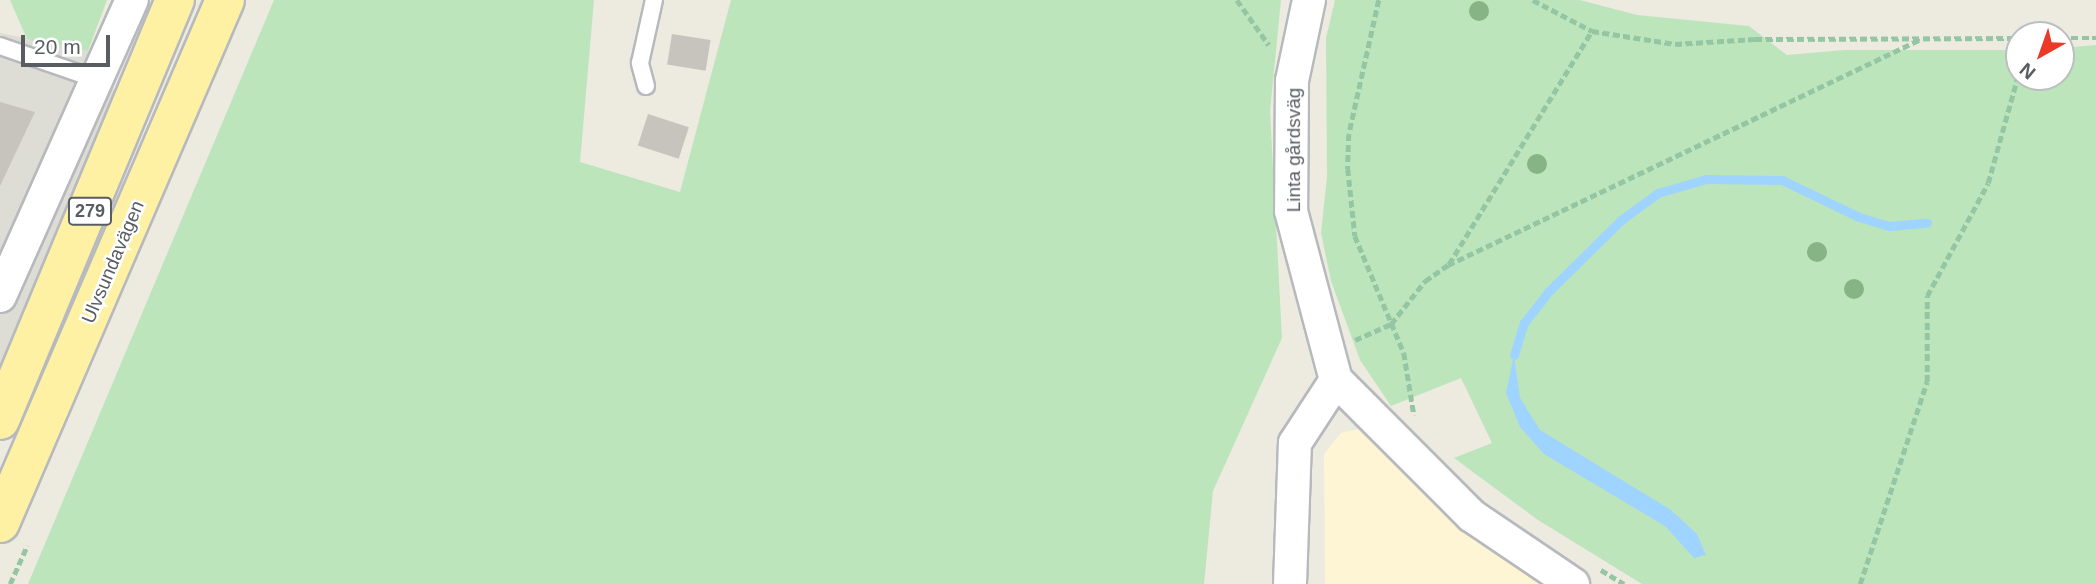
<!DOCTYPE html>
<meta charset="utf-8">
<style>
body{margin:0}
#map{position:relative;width:2096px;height:584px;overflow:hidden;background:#edeae0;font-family:Arial,sans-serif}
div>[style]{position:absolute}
.commercial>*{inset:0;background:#fef5d4}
.industrial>*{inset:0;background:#dddcd5}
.green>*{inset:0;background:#bce5bc}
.water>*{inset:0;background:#9ed4ff}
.stream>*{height:9px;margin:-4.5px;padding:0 4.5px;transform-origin:4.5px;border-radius:4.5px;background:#9ed4ff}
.building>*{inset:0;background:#c7c4be;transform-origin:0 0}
.path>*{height:4.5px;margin-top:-2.25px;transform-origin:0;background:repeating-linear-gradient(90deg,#95c6a3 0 7px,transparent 0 10.5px)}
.roads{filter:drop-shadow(2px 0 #b6b9be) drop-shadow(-2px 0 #b6b9be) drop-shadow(0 2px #b6b9be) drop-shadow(0 -2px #b6b9be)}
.service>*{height:16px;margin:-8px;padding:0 8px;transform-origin:8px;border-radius:8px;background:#fff}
.minor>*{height:32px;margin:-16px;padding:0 16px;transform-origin:16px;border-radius:16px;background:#fff}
.primary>*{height:38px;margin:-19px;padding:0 19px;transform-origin:19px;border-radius:19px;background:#fff1a3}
.trees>*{width:20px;height:20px;margin:-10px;border-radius:50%;background:#87b484}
span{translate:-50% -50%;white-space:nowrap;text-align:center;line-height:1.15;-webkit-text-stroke:5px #fff;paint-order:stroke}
.shield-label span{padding:2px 5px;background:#fff;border:2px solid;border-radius:5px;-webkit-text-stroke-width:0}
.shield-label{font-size:18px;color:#595d62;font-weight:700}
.street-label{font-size:19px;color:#595d62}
.north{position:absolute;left:2005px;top:21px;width:70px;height:70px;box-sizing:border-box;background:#fff;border:2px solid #bdbec0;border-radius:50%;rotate:220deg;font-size:19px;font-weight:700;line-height:28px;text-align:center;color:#595d62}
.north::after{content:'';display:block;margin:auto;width:24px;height:32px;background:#ec3827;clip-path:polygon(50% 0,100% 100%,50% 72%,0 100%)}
.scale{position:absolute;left:21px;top:35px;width:89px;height:32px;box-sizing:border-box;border:4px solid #595d62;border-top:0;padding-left:9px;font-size:21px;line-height:24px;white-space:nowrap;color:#595d62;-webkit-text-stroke:5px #fff;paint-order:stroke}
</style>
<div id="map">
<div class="commercial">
<div style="clip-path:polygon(1358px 429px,1460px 529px,1542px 584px,1325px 584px,1324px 454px,1341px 433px)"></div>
</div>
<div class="industrial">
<div style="clip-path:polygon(0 33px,88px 51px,120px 99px,0 374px)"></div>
</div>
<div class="green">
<div style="clip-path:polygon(10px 0,107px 0,88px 51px,27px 39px)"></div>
<div style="clip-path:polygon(274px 0,594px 0,580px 162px,680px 192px,731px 0,1281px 0,1270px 111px,1282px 338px,1213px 491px,1204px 584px,28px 584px)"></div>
<div style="clip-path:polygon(1335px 0,1580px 0,1637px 15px,1749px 26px,1787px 55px,1844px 50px,2019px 50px,2019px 77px,2061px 77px,2061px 48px,2096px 45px,2096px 584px,1642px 584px,1538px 520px,1454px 458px,1492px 443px,1461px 378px,1391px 406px,1360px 360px,1331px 281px,1321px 233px,1327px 177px,1326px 38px)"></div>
</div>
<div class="water">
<div style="clip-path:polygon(1514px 355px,1520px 398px,1540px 430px,1671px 510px,1697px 534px,1706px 555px,1694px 558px,1665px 526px,1544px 454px,1520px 427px,1506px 393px)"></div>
</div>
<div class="stream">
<div style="left:1514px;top:355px;width:34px;rotate:-73deg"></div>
<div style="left:1524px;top:323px;width:39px;rotate:-52deg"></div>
<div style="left:1548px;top:292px;width:103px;rotate:-44.6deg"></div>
<div style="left:1621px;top:220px;width:46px;rotate:-36.1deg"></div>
<div style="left:1658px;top:193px;width:50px;rotate:-16.3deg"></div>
<div style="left:1706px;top:179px;width:76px;rotate:0.8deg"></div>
<div style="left:1782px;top:180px;width:85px;rotate:25.7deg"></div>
<div style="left:1859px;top:217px;width:31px;rotate:17deg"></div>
<div style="left:1889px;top:226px;width:38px;rotate:-5deg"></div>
</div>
<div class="building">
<div style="left:672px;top:34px;width:39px;height:31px;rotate:9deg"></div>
<div style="clip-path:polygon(0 102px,35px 112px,0 186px)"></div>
<div style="left:648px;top:114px;width:43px;height:33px;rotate:18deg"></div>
</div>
<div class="path">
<div style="left:1237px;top:0;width:55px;rotate:54.6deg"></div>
<div style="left:1379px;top:0;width:137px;rotate:102.6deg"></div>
<div style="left:1349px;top:134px;width:35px;rotate:92deg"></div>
<div style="left:1348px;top:169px;width:67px;rotate:84deg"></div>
<div style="left:1355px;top:236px;width:127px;rotate:67.3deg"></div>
<div style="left:1404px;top:353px;width:63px;rotate:80.8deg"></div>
<div style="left:1533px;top:0;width:67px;rotate:27.7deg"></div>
<div style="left:1592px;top:31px;width:84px;rotate:8.9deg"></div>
<div style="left:1675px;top:44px;width:80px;rotate:-3.6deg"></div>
<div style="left:1755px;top:39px;width:264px;rotate:-0.2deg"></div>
<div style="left:2061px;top:38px;width:35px"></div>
<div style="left:1449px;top:264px;width:273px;rotate:-58.5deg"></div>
<div style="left:1355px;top:340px;width:39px;rotate:-24deg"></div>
<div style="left:1391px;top:324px;width:55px;rotate:-51.7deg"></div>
<div style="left:1425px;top:281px;width:28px;rotate:-35deg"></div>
<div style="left:1448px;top:265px;width:524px;rotate:-25.54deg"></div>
<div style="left:1601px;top:570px;width:27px;rotate:31deg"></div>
<div style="left:10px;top:584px;width:42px;rotate:-65.9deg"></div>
<div style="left:1860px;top:584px;width:213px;rotate:-71.7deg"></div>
<div style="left:1927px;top:382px;width:86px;rotate:-90deg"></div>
<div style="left:1927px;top:296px;width:128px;rotate:-61.6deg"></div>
<div style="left:1988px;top:183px;width:115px;rotate:-74.4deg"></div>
</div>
<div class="roads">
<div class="service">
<div style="left:0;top:46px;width:104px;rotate:19.1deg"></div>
<div style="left:646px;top:86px;width:24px;rotate:-105deg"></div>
<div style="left:640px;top:63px;width:65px;rotate:-77.5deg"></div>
</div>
<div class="minor">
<div style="left:1309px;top:0;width:83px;rotate:101.9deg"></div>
<div style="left:1292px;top:81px;width:130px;rotate:90.4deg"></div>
<div style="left:1291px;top:211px;width:175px;rotate:75.1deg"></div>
<div style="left:1336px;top:380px;width:192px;rotate:45deg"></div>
<div style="left:1472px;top:516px;width:122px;rotate:34deg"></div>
<div style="left:0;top:296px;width:324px;rotate:-66deg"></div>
<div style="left:1290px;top:584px;width:141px;rotate:-88deg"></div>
<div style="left:1295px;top:443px;width:75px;rotate:-56.9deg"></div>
</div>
<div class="primary">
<div style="left:0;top:420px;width:455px;rotate:-67.4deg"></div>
<div style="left:0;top:523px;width:569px;rotate:-66.72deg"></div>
</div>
</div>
<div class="trees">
<div style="left:1479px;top:11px"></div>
<div style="left:1537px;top:164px"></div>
<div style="left:1817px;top:252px"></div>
<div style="left:1854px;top:289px"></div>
</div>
<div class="shield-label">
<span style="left:90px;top:211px">279</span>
</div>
<div class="street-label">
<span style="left:1294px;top:150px;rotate:-90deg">Linta gårdsväg</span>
<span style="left:113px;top:262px;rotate:-67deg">Ulvsundavägen</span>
</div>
<div class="north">N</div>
<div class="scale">20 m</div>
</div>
